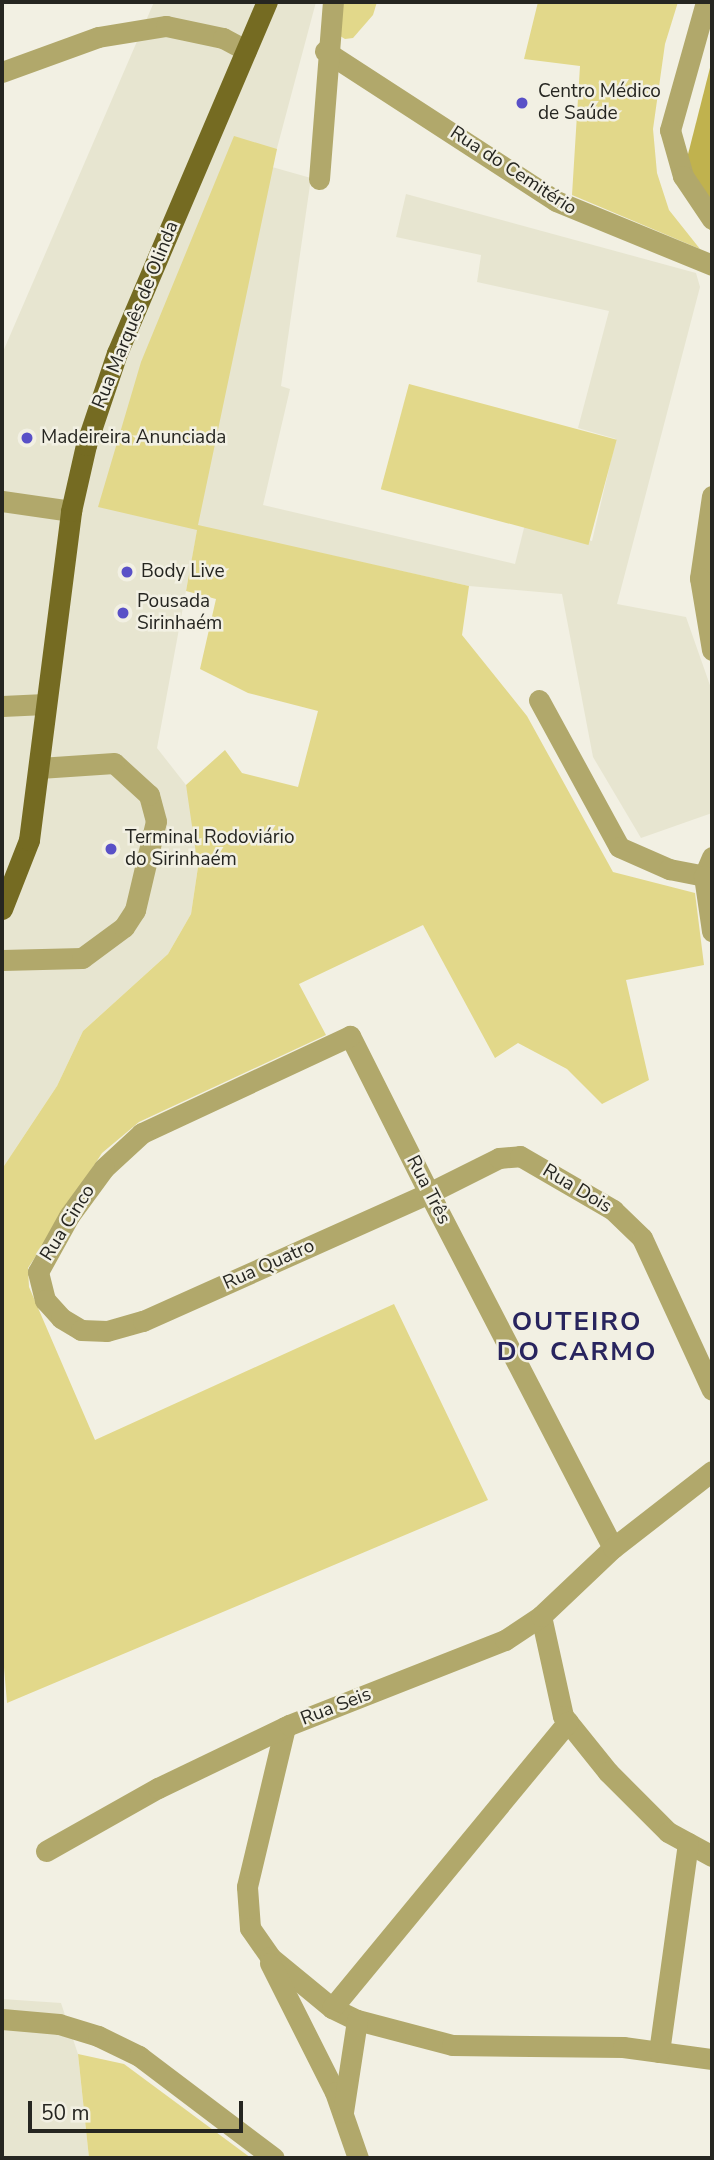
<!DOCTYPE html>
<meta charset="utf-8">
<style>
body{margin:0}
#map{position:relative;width:714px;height:2160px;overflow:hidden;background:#f2f0e3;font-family:"Nunito Sans",sans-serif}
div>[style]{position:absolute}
.built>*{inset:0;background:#e7e5d0}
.green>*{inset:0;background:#e2d88a;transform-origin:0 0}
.forest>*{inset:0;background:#c0b24e}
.minor>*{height:21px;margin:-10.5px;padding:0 10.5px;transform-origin:10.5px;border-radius:10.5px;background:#b1a86b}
.major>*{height:21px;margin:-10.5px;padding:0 10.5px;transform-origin:10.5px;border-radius:10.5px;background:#756b22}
.dots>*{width:19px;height:19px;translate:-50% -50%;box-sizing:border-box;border:4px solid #f2f0e3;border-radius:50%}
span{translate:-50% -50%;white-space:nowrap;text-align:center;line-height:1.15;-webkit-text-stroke:5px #f2f0e3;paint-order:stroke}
.poi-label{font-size:19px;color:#262621}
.left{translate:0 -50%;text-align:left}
.street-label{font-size:19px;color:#262621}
.district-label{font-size:26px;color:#28245e;font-weight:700;letter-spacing:2px}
.frame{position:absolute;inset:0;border:4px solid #262621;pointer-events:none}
.scale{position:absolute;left:28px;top:2101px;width:215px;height:32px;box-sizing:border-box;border:4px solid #262621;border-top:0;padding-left:9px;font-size:21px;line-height:24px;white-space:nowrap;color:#262621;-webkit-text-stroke:5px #f2f0e3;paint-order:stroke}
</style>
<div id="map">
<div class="built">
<div style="clip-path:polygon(154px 2px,316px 2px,272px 167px,311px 178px,281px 386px,290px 389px,263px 505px,515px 564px,525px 524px,592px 541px,616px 439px,578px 428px,609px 311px,477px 282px,481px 255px,396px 237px,406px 194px,696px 273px,700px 287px,617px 604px,686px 617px,712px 691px,712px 813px,641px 838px,593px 757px,562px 594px,469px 586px,198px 526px,157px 748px,186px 785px,195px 826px,198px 867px,191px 914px,168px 954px,83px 1031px,57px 1086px,2px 1169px,2px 354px)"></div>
<div style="clip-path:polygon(2px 1999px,61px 2003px,78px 2054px,89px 2158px,2px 2158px)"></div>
</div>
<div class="green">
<div style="clip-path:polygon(338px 2px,377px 2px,373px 15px,353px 38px,345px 39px,340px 36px)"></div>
<div style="clip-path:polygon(538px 2px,678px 2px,665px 44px,653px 129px,657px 173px,669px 210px,700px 249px,572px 195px,580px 66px,524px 59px)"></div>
<div style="clip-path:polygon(234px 136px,277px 149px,198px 525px,469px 586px,462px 635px,527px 716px,613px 872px,695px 893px,704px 965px,626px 980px,649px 1080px,602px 1104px,567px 1069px,518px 1043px,495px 1058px,423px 925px,299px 984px,326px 1035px,139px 1122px,102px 1153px,28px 1268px,29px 1287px,95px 1440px,394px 1304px,488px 1500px,7px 1703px,2px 1644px,2px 1169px,57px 1086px,83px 1031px,168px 954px,191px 914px,198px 867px,186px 785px,225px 750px,242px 773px,298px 787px,318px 711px,248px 693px,200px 669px,216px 599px,186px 591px,197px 530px,98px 507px,141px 362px)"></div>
<div style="left:409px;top:384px;width:215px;height:109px;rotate:15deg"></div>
<div style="clip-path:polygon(78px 2054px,124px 2064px,251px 2158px,89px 2158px)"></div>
</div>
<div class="forest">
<div style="clip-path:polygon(712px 60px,712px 235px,684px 170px)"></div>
</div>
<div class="minor">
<div style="left:706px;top:2px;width:133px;rotate:105.7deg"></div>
<div style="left:670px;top:130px;width:48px;rotate:74.2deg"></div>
<div style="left:683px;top:176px;width:52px;rotate:56deg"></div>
<div style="left:325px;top:51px;width:275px;rotate:33deg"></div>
<div style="left:556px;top:201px;width:169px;rotate:22.3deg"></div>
<div style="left:2px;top:72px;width:102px;rotate:-20deg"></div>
<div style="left:98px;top:37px;width:69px;rotate:-9.2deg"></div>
<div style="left:166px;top:26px;width:58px;rotate:11.9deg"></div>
<div style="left:223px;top:38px;width:26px;rotate:28deg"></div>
<div style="left:319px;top:179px;width:178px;rotate:-85.5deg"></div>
<div style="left:712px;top:496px;width:83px;rotate:98.3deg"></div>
<div style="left:700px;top:578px;width:73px;rotate:80.5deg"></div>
<div style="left:2px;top:501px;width:70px;rotate:8.2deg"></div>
<div style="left:539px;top:700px;width:167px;rotate:61.4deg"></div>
<div style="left:619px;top:847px;width:55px;rotate:23.7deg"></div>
<div style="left:669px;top:869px;width:36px;rotate:11deg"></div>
<div style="left:2px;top:706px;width:43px;rotate:-2.7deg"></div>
<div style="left:712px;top:857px;width:21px;rotate:113deg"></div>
<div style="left:704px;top:876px;width:56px;rotate:81.7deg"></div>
<div style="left:2px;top:960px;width:80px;rotate:-1.4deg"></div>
<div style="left:82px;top:958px;width:52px;rotate:-36.4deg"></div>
<div style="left:124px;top:927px;width:20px;rotate:-57deg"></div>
<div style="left:135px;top:910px;width:91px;rotate:-76.7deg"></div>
<div style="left:156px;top:821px;width:27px;rotate:-105deg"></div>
<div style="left:149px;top:795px;width:47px;rotate:-137.6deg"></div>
<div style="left:114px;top:763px;width:75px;rotate:176.2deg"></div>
<div style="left:613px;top:1548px;width:400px;rotate:-117.4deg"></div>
<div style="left:429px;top:1193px;width:176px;rotate:-116.7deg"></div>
<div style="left:350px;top:1036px;width:230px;rotate:155deg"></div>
<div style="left:142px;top:1133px;width:52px;rotate:137.4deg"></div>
<div style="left:104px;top:1168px;width:59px;rotate:126.1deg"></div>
<div style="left:69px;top:1216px;width:64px;rotate:119deg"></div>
<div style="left:38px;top:1272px;width:29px;rotate:76deg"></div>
<div style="left:45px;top:1300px;width:24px;rotate:48deg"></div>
<div style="left:61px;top:1318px;width:23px;rotate:31deg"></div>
<div style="left:81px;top:1330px;width:26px;rotate:2deg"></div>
<div style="left:107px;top:1331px;width:37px;rotate:-16deg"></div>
<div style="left:143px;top:1321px;width:313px;rotate:-24.1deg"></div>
<div style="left:429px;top:1193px;width:78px;rotate:-26.6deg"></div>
<div style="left:499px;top:1158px;width:21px;rotate:-5deg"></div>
<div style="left:520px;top:1156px;width:108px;rotate:30.1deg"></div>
<div style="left:613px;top:1210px;width:40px;rotate:44deg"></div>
<div style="left:642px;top:1238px;width:167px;rotate:65.3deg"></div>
<div style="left:541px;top:1616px;width:102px;rotate:77.6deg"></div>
<div style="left:563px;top:1716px;width:72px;rotate:51.2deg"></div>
<div style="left:608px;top:1772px;width:85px;rotate:45deg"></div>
<div style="left:668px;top:1832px;width:50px;rotate:28.6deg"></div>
<div style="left:285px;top:1727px;width:164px;rotate:103.4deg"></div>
<div style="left:247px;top:1887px;width:41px;rotate:85.8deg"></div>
<div style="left:250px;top:1928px;width:35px;rotate:55deg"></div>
<div style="left:270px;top:1957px;width:80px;rotate:39.4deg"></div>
<div style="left:332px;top:2008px;width:28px;rotate:26deg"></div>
<div style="left:357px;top:2020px;width:98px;rotate:14.7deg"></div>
<div style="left:452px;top:2045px;width:171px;rotate:0.7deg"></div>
<div style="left:623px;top:2047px;width:90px;rotate:7.7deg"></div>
<div style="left:46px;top:1851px;width:129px;rotate:-29.4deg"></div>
<div style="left:158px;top:1788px;width:145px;rotate:-25.7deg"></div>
<div style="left:289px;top:1725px;width:232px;rotate:-21.5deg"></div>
<div style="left:505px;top:1640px;width:43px;rotate:-33.7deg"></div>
<div style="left:541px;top:1616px;width:99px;rotate:-43.4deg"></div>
<div style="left:613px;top:1548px;width:125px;rotate:-37.9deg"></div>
<div style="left:270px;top:1963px;width:144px;rotate:63.3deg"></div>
<div style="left:335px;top:2092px;width:70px;rotate:70.8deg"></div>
<div style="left:332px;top:2008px;width:371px;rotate:-50.5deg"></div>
<div style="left:2px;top:2019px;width:57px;rotate:5deg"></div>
<div style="left:59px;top:2024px;width:41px;rotate:17.1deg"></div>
<div style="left:98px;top:2036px;width:46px;rotate:26deg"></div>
<div style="left:139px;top:2056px;width:169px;rotate:37.1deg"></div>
<div style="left:659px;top:2052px;width:211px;rotate:-82.1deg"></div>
<div style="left:343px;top:2112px;width:93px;rotate:-81.3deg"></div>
</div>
<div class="major">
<div style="left:2px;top:909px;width:74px;rotate:-68.6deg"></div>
<div style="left:29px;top:840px;width:332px;rotate:-82.7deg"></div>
<div style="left:71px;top:511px;width:68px;rotate:-77.2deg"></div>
<div style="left:86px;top:445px;width:97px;rotate:-71.4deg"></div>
<div style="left:117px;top:353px;width:382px;rotate:-66.9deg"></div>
</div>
<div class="dots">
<div style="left:522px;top:103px;background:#5950c7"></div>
<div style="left:27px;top:438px;background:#5950c7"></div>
<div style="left:127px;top:572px;background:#5950c7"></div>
<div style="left:123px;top:613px;background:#5950c7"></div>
<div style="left:111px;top:849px;background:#5950c7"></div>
</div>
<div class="poi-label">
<span class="left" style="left:538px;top:103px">Centro Médico<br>de Saúde</span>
<span class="left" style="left:41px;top:438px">Madeireira Anunciada</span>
<span class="left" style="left:141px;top:572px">Body Live</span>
<span class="left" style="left:137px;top:613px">Pousada<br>Sirinhaém</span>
<span class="left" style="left:125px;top:849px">Terminal Rodoviário<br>do Sirinhaém</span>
</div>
<div class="street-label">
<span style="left:513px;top:171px;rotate:33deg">Rua do Cemitério</span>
<span style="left:136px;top:315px;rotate:-68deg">Rua Marquês de Olinda</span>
<span style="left:577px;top:1189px;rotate:31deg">Rua Dois</span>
<span style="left:428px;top:1190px;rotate:63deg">Rua Três</span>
<span style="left:68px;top:1223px;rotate:-58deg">Rua Cinco</span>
<span style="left:269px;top:1265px;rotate:-24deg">Rua Quatro</span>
<span style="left:336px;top:1707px;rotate:-21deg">Rua Seis</span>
</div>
<div class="district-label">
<span style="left:577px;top:1337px">OUTEIRO<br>DO CARMO</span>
</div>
<div class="frame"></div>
<div class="scale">50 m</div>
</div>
